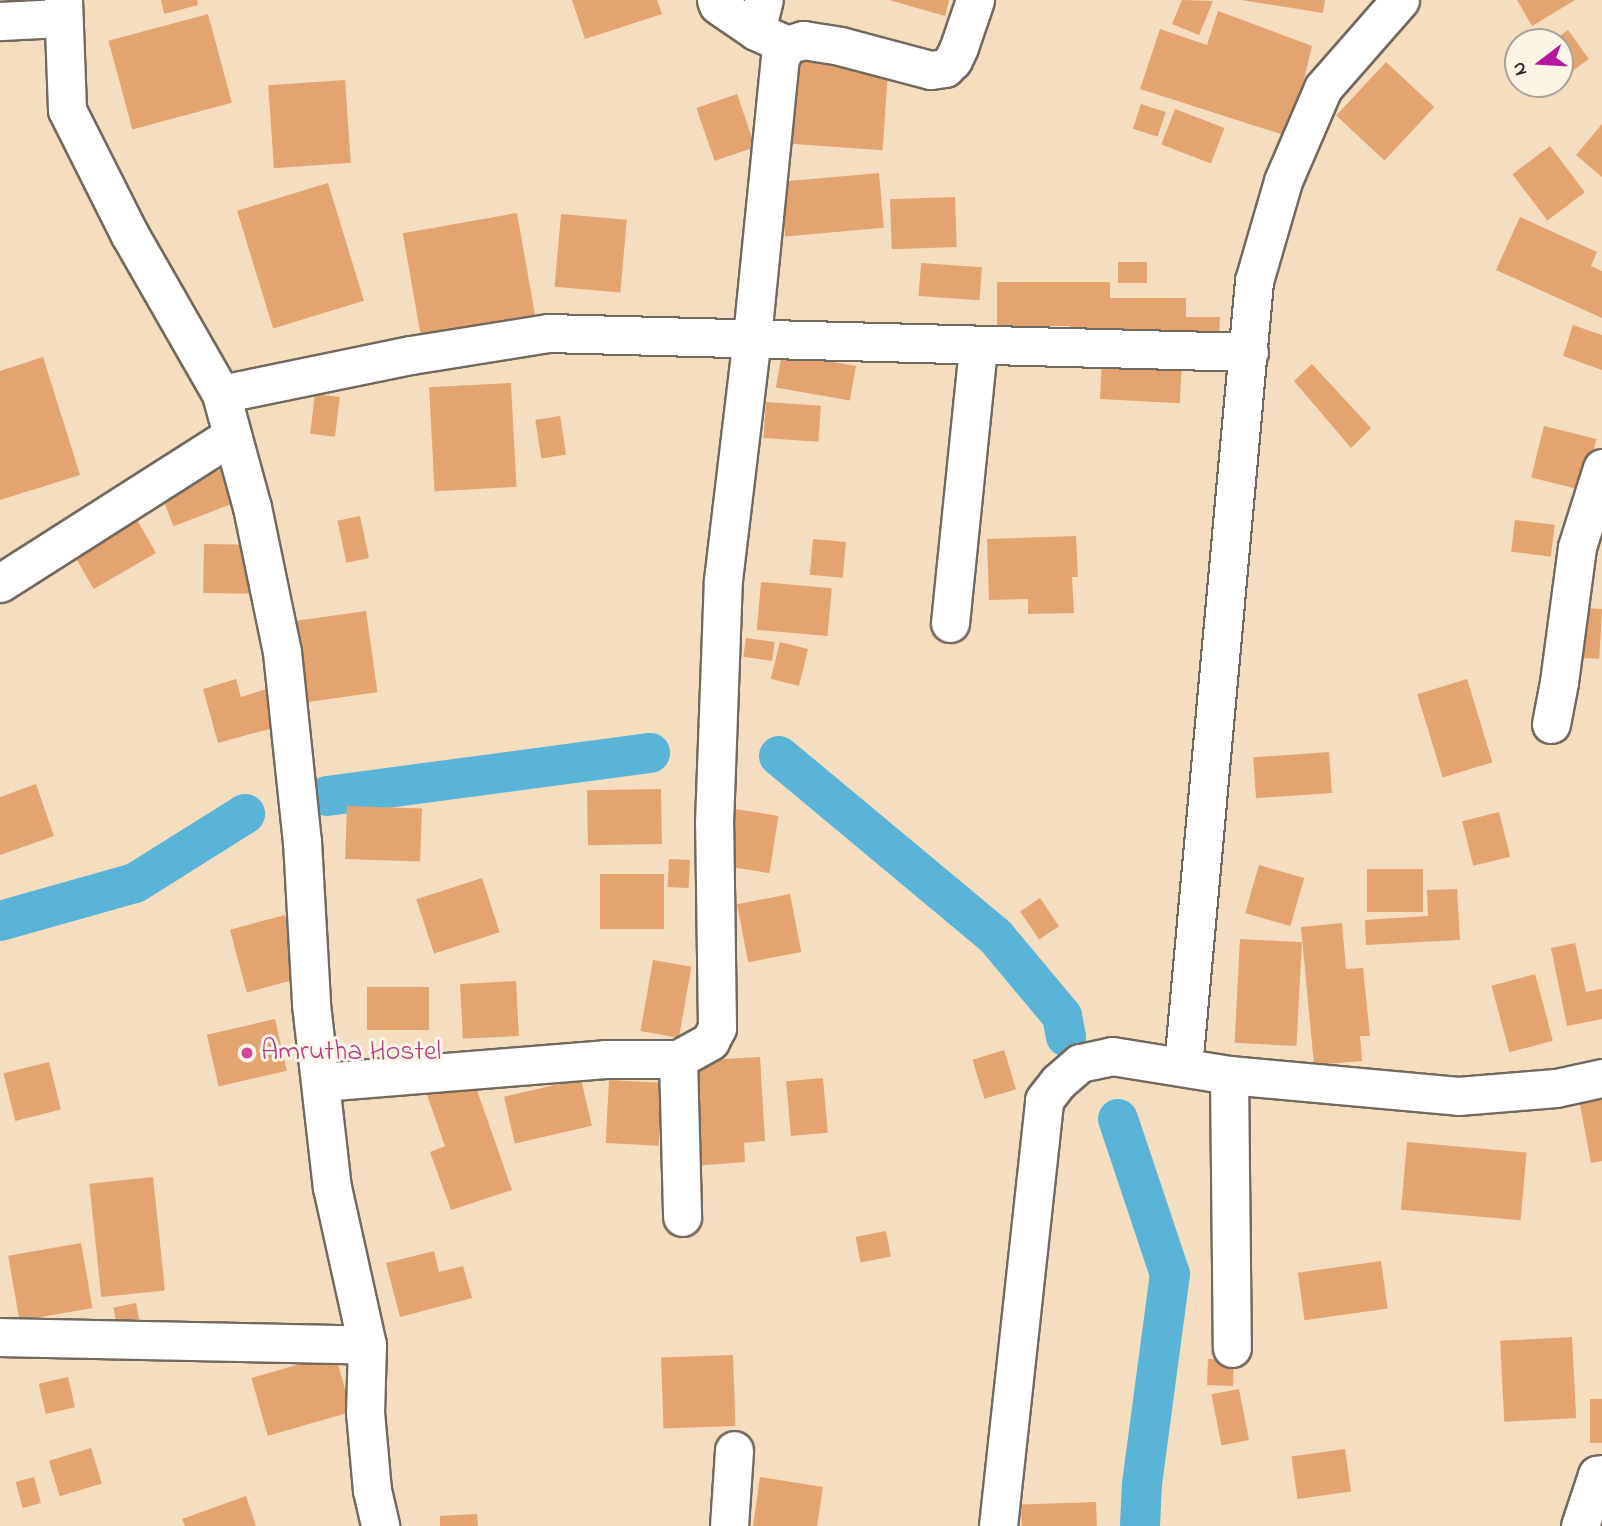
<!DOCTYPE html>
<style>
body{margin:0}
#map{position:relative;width:1602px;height:1526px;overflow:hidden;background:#f5ddc0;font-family:"Indie Flower",sans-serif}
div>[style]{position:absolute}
.canal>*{height:40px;margin:-20px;padding:0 20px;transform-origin:20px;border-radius:20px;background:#5ab4d8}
.building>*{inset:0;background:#e4a46f;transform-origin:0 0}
.roads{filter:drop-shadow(2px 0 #72695f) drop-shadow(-2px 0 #72695f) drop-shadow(0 2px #72695f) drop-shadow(0 -2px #72695f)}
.minor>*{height:37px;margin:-18.5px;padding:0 18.5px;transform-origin:18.5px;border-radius:18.5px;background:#fff}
.dots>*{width:19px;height:19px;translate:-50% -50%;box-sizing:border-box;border:4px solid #fcf5e5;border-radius:50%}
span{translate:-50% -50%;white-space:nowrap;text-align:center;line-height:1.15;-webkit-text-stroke:6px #fcf5e5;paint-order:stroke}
.hotel-label{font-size:28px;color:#b23c85}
.left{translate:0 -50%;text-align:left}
.north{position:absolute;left:1504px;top:28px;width:70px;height:70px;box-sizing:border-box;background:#fcf5e5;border:2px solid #a8a49b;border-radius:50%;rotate:253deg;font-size:19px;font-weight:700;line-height:28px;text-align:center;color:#2b2b2b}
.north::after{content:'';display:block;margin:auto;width:24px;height:32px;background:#b5179e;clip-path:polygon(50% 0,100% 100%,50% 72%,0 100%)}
</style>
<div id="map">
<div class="canal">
<div style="left:779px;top:756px;width:283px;rotate:39.8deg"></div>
<div style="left:996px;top:937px;width:103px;rotate:50.1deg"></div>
<div style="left:1062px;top:1016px;width:21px;rotate:79deg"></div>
<div style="left:327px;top:796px;width:326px;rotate:-7.6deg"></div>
<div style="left:0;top:921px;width:140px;rotate:-15.7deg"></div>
<div style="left:135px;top:883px;width:130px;rotate:-32.1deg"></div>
<div style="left:1118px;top:1119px;width:163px;rotate:71.5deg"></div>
<div style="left:1170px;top:1274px;width:211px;rotate:97.6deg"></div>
<div style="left:1142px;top:1483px;width:43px;rotate:92.7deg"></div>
</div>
<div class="building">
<div style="clip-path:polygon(161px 0,197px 0,198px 5px,164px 14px)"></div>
<div style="clip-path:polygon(572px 0,657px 0,662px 14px,585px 39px)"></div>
<div style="clip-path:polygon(889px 0,949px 0,945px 16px)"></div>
<div style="clip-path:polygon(1182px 0,1213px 1px,1199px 35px,1172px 24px)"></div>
<div style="clip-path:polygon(1241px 0,1325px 0,1323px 13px)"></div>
<div style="clip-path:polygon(1517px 0,1575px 0,1532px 26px)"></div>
<div style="clip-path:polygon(1218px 11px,1312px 46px,1290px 137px,1140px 89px,1160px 29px,1207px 45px)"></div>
<div style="left:208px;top:14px;width:92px;height:103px;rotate:75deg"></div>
<div style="clip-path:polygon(1568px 30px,1589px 59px,1560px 80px,1560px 42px,1552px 42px)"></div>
<div style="left:797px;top:54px;width:92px;height:90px;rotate:4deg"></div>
<div style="left:1386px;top:62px;width:66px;height:73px;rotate:43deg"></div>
<div style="left:345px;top:80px;width:83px;height:77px;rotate:86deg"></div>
<div style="left:737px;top:94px;width:56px;height:43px;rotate:71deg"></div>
<div style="left:1141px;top:104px;width:26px;height:26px;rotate:18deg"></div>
<div style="left:1175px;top:109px;width:53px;height:38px;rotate:21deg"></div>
<div style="clip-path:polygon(1602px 124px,1602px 177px,1576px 155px)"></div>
<div style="left:1550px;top:146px;width:58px;height:47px;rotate:53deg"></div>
<div style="left:879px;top:173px;width:55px;height:99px;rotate:85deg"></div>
<div style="left:328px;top:183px;width:123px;height:95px;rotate:73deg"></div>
<div style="left:955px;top:197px;width:50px;height:65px;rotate:88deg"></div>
<div style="left:517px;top:213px;width:105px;height:116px;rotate:80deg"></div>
<div style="left:561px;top:214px;width:66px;height:73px;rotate:5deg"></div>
<div style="clip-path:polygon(1520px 217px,1597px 252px,1591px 266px,1602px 271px,1602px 318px,1496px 270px)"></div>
<div style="left:1118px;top:262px;width:29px;height:21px"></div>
<div style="left:921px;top:263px;width:61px;height:33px;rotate:4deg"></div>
<div style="clip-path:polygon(997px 282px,1110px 282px,1110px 298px,1186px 298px,1186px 317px,1220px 317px,1219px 337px,1070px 337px,1070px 326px,997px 326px)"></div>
<div style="clip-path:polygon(1573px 325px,1602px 335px,1602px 370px,1563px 356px)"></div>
<div style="left:782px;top:353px;width:75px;height:35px;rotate:10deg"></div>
<div style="clip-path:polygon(43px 357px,80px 475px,0 500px,0 371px)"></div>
<div style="left:1102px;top:360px;width:80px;height:39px;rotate:3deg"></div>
<div style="clip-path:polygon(1312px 364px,1371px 428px,1351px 448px,1294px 381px)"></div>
<div style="left:511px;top:383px;width:104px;height:82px;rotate:87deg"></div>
<div style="left:315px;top:394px;width:25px;height:40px;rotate:7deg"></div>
<div style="left:766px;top:402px;width:55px;height:36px;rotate:4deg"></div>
<div style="left:560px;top:416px;width:39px;height:25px;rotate:81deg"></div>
<div style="left:1544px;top:426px;width:54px;height:53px;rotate:14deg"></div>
<div style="left:225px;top:468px;width:36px;height:69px;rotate:69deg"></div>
<div style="left:360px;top:516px;width:43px;height:23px;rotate:78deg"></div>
<div style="left:137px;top:520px;width:38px;height:72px;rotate:60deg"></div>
<div style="left:1515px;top:520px;width:40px;height:32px;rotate:7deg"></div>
<div style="clip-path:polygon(1076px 536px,1078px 577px,1072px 577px,1074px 613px,1028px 614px,1028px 599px,989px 600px,987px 539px)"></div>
<div style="left:813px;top:539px;width:33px;height:36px;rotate:5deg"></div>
<div style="left:204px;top:544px;width:49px;height:49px;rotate:1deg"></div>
<div style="left:761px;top:582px;width:71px;height:48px;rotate:5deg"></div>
<div style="left:1585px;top:608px;width:17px;height:50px;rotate:3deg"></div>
<div style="left:366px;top:611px;width:82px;height:74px;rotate:82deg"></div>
<div style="left:746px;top:638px;width:29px;height:19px;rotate:8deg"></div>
<div style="left:780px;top:642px;width:29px;height:38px;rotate:14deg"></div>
<div style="clip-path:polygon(236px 679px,241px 697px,270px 688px,280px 726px,218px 743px,203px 689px)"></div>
<div style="left:1467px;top:679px;width:87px;height:52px;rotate:73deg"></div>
<div style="left:1329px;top:752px;width:41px;height:76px;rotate:86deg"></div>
<div style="clip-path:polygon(36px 784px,54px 836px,0 855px,0 797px)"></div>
<div style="left:661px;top:789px;width:55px;height:74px;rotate:89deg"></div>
<div style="left:347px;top:806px;width:75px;height:53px;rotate:2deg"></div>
<div style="left:735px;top:809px;width:44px;height:58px;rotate:9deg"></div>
<div style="left:1499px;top:812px;width:46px;height:38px;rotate:76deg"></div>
<div style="left:669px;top:859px;width:21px;height:28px;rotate:3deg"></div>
<div style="left:1259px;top:865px;width:47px;height:50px;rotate:16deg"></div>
<div style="left:1367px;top:869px;width:56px;height:43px"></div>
<div style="left:600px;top:874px;width:64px;height:55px"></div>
<div style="left:482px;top:878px;width:57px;height:69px;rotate:72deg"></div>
<div style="clip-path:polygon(1457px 889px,1460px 940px,1366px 945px,1365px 920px,1428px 916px,1427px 890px)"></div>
<div style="left:790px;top:894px;width:59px;height:54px;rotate:79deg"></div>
<div style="left:1040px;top:898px;width:34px;height:24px;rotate:56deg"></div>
<div style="left:285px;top:915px;width:65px;height:57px;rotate:75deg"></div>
<div style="clip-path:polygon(1342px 923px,1346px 969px,1363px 968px,1370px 1036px,1360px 1036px,1362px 1061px,1314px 1065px,1301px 927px)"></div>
<div style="left:1240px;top:939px;width:62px;height:104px;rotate:3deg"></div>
<div style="clip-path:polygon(1575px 943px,1586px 992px,1602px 989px,1602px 1019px,1567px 1026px,1551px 948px)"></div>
<div style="left:653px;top:960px;width:39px;height:72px;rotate:10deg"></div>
<div style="left:1535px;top:974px;width:69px;height:45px;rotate:75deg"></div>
<div style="left:516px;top:981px;width:55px;height:56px;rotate:87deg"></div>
<div style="left:367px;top:987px;width:62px;height:43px"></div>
<div style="left:275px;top:1019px;width:53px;height:70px;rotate:77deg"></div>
<div style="left:1004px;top:1050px;width:41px;height:33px;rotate:73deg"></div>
<div style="clip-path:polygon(760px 1057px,765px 1141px,744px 1143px,745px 1162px,693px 1166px,687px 1061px)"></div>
<div style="left:49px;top:1062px;width:49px;height:47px;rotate:76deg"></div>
<div style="clip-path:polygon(472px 1076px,512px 1190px,451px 1210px,430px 1152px,445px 1146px,426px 1092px)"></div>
<div style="left:823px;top:1078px;width:55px;height:37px;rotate:85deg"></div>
<div style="left:581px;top:1079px;width:48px;height:79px;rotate:77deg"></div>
<div style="left:609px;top:1080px;width:53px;height:63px;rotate:3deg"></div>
<div style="clip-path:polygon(1602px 1095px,1602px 1161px,1591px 1163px,1579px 1099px)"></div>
<div style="left:1407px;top:1142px;width:120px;height:68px;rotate:5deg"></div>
<div style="left:153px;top:1177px;width:114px;height:64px;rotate:84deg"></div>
<div style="left:886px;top:1231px;width:26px;height:31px;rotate:79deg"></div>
<div style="left:81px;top:1243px;width:66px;height:74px;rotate:80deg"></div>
<div style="clip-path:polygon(434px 1251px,439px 1272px,463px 1266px,472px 1298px,400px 1317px,386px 1263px)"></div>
<div style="left:1381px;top:1261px;width:48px;height:84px;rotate:82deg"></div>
<div style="left:136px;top:1303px;width:16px;height:23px;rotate:79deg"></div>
<div style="left:1572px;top:1337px;width:81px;height:72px;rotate:87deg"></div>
<div style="left:335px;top:1354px;width:60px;height:87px;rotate:74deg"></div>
<div style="left:733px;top:1355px;width:71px;height:72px;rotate:88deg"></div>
<div style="left:1208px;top:1359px;width:26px;height:26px;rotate:2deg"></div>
<div style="left:68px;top:1377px;width:31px;height:30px;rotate:77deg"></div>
<div style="left:1239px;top:1389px;width:52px;height:28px;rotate:79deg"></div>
<div style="left:1590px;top:1399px;width:12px;height:44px"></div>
<div style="left:91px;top:1448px;width:37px;height:44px;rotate:73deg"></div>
<div style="left:1345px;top:1449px;width:43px;height:54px;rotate:82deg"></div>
<div style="left:34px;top:1477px;width:27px;height:19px;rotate:75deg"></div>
<div style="clip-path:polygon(760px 1477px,823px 1487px,817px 1526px,753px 1526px)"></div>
<div style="clip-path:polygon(246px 1496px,256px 1526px,185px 1526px,182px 1519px)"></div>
<div style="left:1096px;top:1502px;width:24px;height:75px;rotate:88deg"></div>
<div style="clip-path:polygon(477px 1514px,478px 1526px,440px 1526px,440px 1516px)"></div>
</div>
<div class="roads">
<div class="minor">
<div style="left:63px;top:0;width:110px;rotate:87.9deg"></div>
<div style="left:67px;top:110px;width:140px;rotate:63.3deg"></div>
<div style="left:130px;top:235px;width:183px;rotate:60.2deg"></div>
<div style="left:221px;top:394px;width:117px;rotate:74.7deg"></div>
<div style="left:252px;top:507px;width:148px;rotate:78.3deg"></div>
<div style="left:282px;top:652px;width:190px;rotate:84deg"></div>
<div style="left:302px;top:841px;width:163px;rotate:86.8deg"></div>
<div style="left:311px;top:1004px;width:184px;rotate:83.5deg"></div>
<div style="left:332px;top:1187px;width:162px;rotate:77.5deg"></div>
<div style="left:367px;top:1345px;width:67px;rotate:91.7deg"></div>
<div style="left:365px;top:1412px;width:78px;rotate:84.9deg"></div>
<div style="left:372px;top:1490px;width:37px;rotate:77deg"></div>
<div style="left:716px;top:0;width:5px;rotate:68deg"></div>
<div style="left:718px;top:5px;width:46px;rotate:34.4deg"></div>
<div style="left:756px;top:31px;width:34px;rotate:24deg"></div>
<div style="left:0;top:21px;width:61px;rotate:-2.8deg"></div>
<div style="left:756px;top:31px;width:32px;rotate:-76deg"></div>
<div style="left:221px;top:394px;width:194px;rotate:-11.6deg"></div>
<div style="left:411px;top:355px;width:139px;rotate:-9.1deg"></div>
<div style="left:548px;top:333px;width:701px;rotate:1.55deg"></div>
<div style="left:0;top:583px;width:275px;rotate:-32.5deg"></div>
<div style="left:950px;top:623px;width:279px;rotate:-84.2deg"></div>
<div style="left:1551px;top:724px;width:43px;rotate:-79.2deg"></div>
<div style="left:1559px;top:682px;width:136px;rotate:-82.4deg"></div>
<div style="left:1577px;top:547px;width:83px;rotate:-72.4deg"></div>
<div style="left:678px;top:1059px;width:158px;rotate:88.5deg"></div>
<div style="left:1183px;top:1066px;width:788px;rotate:-84.83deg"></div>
<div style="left:1254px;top:281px;width:104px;rotate:-73.8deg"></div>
<div style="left:1283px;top:181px;width:101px;rotate:-66.7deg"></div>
<div style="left:1323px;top:88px;width:117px;rotate:-48.8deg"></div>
<div style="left:1229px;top:1075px;width:230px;rotate:5.2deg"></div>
<div style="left:1458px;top:1096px;width:98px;rotate:-4.7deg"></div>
<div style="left:1556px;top:1088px;width:47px;rotate:-12.3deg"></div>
<div style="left:321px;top:1082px;width:285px;rotate:-4.6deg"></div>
<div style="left:605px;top:1059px;width:73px"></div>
<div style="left:678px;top:1059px;width:37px;rotate:-29deg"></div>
<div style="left:710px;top:1041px;width:15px;rotate:-62deg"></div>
<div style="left:717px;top:1028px;width:205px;rotate:-90.8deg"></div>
<div style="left:714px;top:823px;width:243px;rotate:-87.9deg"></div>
<div style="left:723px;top:580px;width:245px;rotate:-83.2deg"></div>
<div style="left:752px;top:337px;width:280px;rotate:-84.3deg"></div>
<div style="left:780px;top:58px;width:15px;rotate:-62deg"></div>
<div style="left:787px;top:45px;width:17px;rotate:-17deg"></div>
<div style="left:803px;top:40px;width:37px;rotate:9deg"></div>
<div style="left:840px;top:46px;width:94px;rotate:14.8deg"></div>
<div style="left:931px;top:70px;width:14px;rotate:-8deg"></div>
<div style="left:945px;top:68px;width:11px;rotate:-45deg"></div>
<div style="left:953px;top:60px;width:14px;rotate:-65deg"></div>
<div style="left:959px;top:47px;width:50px;rotate:-71.2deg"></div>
<div style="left:0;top:1337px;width:367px;rotate:1.2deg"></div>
<div style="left:729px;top:1526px;width:76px;rotate:-86.2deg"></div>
<div style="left:998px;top:1526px;width:428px;rotate:-83.8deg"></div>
<div style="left:1044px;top:1100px;width:23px;rotate:-52deg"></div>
<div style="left:1058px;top:1082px;width:29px;rotate:-41deg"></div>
<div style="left:1080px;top:1063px;width:33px;rotate:-12deg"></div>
<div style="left:1112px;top:1056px;width:119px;rotate:9.2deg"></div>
<div style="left:1229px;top:1075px;width:273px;rotate:89.4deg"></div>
<div style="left:1580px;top:1526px;width:54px;rotate:-71.6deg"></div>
<div style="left:1597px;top:1475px;width:5px;rotate:-11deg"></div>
</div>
</div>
<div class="dots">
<div style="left:247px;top:1053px;background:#d1479c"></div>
</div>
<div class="hotel-label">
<span class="left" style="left:261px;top:1053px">Amrutha Hostel</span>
</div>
<div class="north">N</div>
</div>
